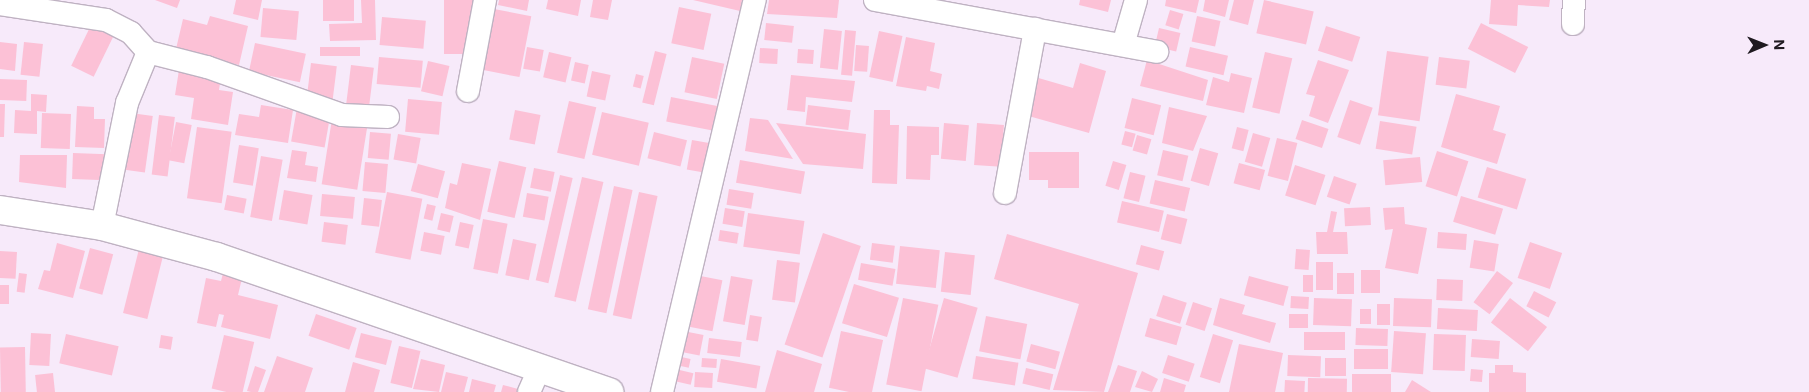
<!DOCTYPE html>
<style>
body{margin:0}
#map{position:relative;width:1809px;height:392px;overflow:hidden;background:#f7eafa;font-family:Inter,sans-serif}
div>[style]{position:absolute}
.building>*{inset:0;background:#fcc1d6;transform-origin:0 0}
.roads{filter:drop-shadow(1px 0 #bfb2c2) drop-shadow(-1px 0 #bfb2c2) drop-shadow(0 1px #bfb2c2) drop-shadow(0 -1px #bfb2c2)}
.street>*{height:22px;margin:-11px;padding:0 11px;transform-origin:11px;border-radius:11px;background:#fff}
.secondary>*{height:28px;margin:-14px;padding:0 14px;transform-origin:14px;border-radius:14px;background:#fff}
span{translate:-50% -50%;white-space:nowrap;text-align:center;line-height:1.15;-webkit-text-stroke:4.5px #f7eafa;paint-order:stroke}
.north{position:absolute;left:1739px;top:20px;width:50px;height:50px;-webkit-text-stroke:4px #f7eafa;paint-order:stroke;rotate:89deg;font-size:14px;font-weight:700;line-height:20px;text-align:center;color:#1f1a20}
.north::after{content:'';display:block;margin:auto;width:18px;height:22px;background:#1f1a20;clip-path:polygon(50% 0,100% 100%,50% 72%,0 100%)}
</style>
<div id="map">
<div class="building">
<div style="clip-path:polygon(155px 0,180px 0,177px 8px)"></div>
<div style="clip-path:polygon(236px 0,262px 0,258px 20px,233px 14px)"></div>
<div style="left:323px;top:0;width:31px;height:21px"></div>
<div style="clip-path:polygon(361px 0,375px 0,376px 40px,330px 41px,329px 24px,362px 23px)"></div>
<div style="left:444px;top:0;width:35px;height:54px"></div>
<div style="clip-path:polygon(499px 0,529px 0,527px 11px,498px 5px)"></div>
<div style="clip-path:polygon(548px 0,581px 0,578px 16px,546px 9px)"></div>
<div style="clip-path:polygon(593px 0,612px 0,608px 20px,590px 17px)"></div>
<div style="clip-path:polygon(693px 0,742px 0,740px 11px)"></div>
<div style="clip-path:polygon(769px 0,839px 0,837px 18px,767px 14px)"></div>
<div style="clip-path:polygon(1080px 0,1111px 0,1108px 12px,1079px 5px)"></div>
<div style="clip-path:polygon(1166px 0,1199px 0,1196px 13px,1165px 6px)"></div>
<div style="clip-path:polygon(1205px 0,1229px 0,1225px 17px,1203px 11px)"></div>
<div style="clip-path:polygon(1234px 0,1254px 0,1248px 25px,1229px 20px)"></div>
<div style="left:1264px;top:0;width:51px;height:34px;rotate:13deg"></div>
<div style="clip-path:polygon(1491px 0,1550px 0,1549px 7px,1518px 5px,1517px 26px,1489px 24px)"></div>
<div style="left:679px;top:7px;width:33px;height:37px;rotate:12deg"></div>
<div style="left:263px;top:8px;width:36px;height:29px;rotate:5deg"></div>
<div style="left:494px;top:9px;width:38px;height:62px;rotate:11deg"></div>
<div style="left:1170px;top:10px;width:14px;height:16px;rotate:17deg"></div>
<div style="clip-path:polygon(210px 16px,248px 26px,239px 65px,176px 49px,183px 19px,207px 25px)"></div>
<div style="left:1197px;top:16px;width:24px;height:26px;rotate:12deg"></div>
<div style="left:382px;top:17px;width:44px;height:28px;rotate:5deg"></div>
<div style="left:94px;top:19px;width:25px;height:52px;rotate:26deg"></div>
<div style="left:766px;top:23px;width:28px;height:17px;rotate:6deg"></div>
<div style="left:1481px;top:23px;width:53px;height:29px;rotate:27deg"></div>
<div style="left:1326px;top:26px;width:36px;height:26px;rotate:18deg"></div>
<div style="left:1159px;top:28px;width:22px;height:19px;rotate:13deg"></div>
<div style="left:824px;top:29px;width:18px;height:39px;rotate:6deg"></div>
<div style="left:845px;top:30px;width:11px;height:45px;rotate:5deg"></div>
<div style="left:879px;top:31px;width:24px;height:47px;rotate:12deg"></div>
<div style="clip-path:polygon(906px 37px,935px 43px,930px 71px,942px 74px,939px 89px,927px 86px,926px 91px,896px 86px)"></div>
<div style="clip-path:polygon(0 42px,17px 44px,15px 71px,0 69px)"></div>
<div style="left:24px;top:42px;width:19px;height:33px;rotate:6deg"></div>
<div style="left:255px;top:43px;width:52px;height:29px;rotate:12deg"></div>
<div style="left:856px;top:45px;width:13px;height:26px;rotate:4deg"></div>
<div style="left:360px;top:47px;width:9px;height:40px;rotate:90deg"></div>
<div style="left:527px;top:47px;width:17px;height:22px;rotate:10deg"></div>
<div style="left:1190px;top:47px;width:39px;height:20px;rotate:13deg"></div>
<div style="left:760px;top:48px;width:18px;height:15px;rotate:3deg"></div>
<div style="left:798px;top:49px;width:16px;height:14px;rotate:4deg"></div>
<div style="left:655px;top:51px;width:12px;height:53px;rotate:14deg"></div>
<div style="left:1387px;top:51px;width:42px;height:65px;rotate:8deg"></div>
<div style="left:549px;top:52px;width:23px;height:26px;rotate:13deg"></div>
<div style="left:1265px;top:52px;width:28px;height:57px;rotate:13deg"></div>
<div style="left:379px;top:57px;width:44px;height:27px;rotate:5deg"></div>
<div style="left:692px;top:57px;width:33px;height:36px;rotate:12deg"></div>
<div style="left:1439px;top:57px;width:31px;height:28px;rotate:7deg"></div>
<div style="clip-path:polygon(1147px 60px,1208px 80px,1203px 101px,1140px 86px)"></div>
<div style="clip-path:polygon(1318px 60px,1349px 70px,1328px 123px,1309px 116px,1315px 96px,1306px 94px)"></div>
<div style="left:428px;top:61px;width:22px;height:31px;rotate:13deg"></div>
<div style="left:575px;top:62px;width:14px;height:19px;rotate:12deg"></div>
<div style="left:311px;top:63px;width:26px;height:33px;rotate:7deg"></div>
<div style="clip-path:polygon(1080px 63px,1106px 71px,1089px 133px,1025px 115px,1035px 77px,1073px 88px)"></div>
<div style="left:351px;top:65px;width:23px;height:45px;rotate:7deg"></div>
<div style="clip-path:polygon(179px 70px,221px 77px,219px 90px,233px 92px,228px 125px,191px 119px,194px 98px,175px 95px)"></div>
<div style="left:592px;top:71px;width:19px;height:26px;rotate:12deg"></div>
<div style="clip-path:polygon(1231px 73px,1252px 78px,1244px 113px,1206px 105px,1213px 77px,1229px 82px)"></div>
<div style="left:636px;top:74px;width:8px;height:13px;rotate:14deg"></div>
<div style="clip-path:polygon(791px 75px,855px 81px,852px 102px,806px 97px,805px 112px,787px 110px)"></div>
<div style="left:0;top:79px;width:27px;height:21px;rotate:2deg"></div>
<div style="clip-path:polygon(31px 94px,47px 95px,46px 112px,37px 111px,37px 134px,14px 133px,15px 110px,31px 111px)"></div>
<div style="clip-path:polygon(1456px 94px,1500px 106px,1493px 130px,1506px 134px,1497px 164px,1441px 147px)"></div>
<div style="left:671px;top:97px;width:51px;height:25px;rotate:11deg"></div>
<div style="left:1132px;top:98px;width:30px;height:31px;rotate:14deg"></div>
<div style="left:408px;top:99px;width:34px;height:33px;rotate:5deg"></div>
<div style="left:1350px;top:100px;width:24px;height:39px;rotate:19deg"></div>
<div style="left:569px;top:101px;width:28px;height:53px;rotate:13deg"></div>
<div style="clip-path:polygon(0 104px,5px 104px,4px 137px,0 137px)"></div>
<div style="clip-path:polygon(261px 105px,293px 110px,288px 143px,235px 135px,239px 114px,259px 117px)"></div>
<div style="left:808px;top:105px;width:43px;height:20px;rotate:7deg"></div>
<div style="clip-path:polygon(77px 106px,94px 107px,94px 119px,105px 119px,104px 148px,75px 147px)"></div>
<div style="clip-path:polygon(1169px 107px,1207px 116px,1193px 151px,1162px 143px)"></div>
<div style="left:297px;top:108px;width:34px;height:34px;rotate:10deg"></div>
<div style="left:515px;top:110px;width:26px;height:30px;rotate:11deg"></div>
<div style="clip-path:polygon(874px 110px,890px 110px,890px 125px,899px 125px,897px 184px,872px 183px)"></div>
<div style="left:602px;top:112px;width:48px;height:44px;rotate:13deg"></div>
<div style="left:42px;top:113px;width:29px;height:35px;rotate:2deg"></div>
<div style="left:131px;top:113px;width:22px;height:57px;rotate:8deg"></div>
<div style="left:159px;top:115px;width:16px;height:60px;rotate:7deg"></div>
<div style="clip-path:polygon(750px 118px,768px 120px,793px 159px,745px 151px)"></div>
<div style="left:332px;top:119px;width:36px;height:66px;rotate:9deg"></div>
<div style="left:1302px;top:120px;width:28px;height:20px;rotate:19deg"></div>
<div style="left:1380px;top:121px;width:37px;height:28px;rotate:9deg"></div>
<div style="left:176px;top:122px;width:16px;height:39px;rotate:11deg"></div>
<div style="clip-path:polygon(776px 123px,866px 134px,863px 169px,803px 164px)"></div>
<div style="left:944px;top:123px;width:25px;height:36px;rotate:5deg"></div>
<div style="left:977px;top:123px;width:27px;height:42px;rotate:4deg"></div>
<div style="clip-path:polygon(907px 126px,939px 127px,939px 155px,931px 155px,930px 180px,906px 179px)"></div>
<div style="left:197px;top:127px;width:35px;height:72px;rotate:8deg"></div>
<div style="left:1237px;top:127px;width:12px;height:22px;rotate:14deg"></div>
<div style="left:1125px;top:131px;width:11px;height:14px;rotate:15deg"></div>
<div style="left:370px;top:132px;width:21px;height:26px;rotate:5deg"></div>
<div style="left:654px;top:132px;width:34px;height:27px;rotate:14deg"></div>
<div style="left:1253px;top:133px;width:18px;height:30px;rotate:16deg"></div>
<div style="left:398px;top:134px;width:23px;height:26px;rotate:10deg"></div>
<div style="left:1137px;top:135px;width:15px;height:16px;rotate:16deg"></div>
<div style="left:1277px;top:138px;width:21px;height:39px;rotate:14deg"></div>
<div style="left:692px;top:140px;width:23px;height:30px;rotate:10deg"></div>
<div style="left:239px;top:145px;width:20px;height:38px;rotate:9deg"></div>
<div style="left:1200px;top:148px;width:19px;height:34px;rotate:16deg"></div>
<div style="clip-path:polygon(292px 150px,307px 152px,305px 165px,318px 167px,316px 182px,287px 178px)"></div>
<div style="left:1163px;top:150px;width:26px;height:26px;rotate:13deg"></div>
<div style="left:1437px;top:151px;width:33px;height:37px;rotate:18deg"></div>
<div style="clip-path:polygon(1029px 152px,1079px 152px,1079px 188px,1048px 188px,1048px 180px,1029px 180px)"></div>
<div style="left:73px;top:153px;width:34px;height:26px;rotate:2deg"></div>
<div style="clip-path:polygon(20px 155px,67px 155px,66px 188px,19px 182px)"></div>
<div style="left:261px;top:156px;width:22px;height:62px;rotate:10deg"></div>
<div style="left:1420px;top:157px;width:25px;height:37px;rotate:85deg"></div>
<div style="left:740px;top:160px;width:66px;height:23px;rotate:10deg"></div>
<div style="left:499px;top:161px;width:28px;height:52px;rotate:13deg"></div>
<div style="left:1113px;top:161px;width:14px;height:26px;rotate:17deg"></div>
<div style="left:365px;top:162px;width:23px;height:29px;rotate:5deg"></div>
<div style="clip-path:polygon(462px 163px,491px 169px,480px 220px,445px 208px,450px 183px,457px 185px)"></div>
<div style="left:1239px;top:163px;width:27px;height:21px;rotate:15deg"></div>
<div style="left:418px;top:164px;width:28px;height:28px;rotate:15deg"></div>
<div style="left:1295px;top:165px;width:32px;height:32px;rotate:18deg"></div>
<div style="left:1487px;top:167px;width:41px;height:32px;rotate:17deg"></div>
<div style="left:534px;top:168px;width:21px;height:20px;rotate:11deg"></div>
<div style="left:1130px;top:172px;width:16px;height:27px;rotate:14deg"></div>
<div style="left:560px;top:175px;width:13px;height:108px;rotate:13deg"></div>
<div style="left:1334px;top:176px;width:24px;height:22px;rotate:19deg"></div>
<div style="left:582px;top:177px;width:22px;height:123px;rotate:13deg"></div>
<div style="left:1155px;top:180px;width:36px;height:24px;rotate:13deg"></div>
<div style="left:614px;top:186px;width:19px;height:126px;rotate:12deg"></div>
<div style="left:729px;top:189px;width:25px;height:16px;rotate:9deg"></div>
<div style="left:284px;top:190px;width:29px;height:30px;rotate:10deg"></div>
<div style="left:387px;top:192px;width:36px;height:62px;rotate:11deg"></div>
<div style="left:639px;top:192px;width:19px;height:126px;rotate:12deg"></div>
<div style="left:527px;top:193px;width:22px;height:24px;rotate:10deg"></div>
<div style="left:322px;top:194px;width:33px;height:22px;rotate:5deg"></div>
<div style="left:227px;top:195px;width:20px;height:15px;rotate:11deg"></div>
<div style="left:1461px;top:196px;width:44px;height:27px;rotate:17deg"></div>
<div style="left:364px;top:198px;width:18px;height:27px;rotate:6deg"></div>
<div style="left:1122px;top:201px;width:43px;height:22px;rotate:13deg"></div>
<div style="left:427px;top:204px;width:9px;height:15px;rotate:13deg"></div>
<div style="left:1370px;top:207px;width:18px;height:26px;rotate:87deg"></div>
<div style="clip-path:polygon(1404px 207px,1405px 224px,1427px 228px,1418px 274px,1385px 268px,1393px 229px,1385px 230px,1383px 208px)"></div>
<div style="left:725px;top:208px;width:20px;height:16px;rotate:9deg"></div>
<div style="clip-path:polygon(1331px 211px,1337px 212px,1333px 232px,1347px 232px,1348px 254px,1317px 254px,1316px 232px,1327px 232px)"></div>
<div style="left:441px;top:213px;width:13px;height:17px;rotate:13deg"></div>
<div style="left:748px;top:213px;width:57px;height:34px;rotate:8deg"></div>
<div style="left:1167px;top:214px;width:21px;height:26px;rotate:14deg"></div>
<div style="left:483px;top:219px;width:25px;height:51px;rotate:11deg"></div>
<div style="left:324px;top:222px;width:24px;height:20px;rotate:7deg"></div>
<div style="left:460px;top:222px;width:14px;height:24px;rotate:12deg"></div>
<div style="left:720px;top:230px;width:19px;height:11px;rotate:9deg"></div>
<div style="left:424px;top:232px;width:21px;height:19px;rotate:11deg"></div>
<div style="left:1438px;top:232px;width:29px;height:16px;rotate:4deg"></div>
<div style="left:823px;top:233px;width:40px;height:118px;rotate:19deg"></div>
<div style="clip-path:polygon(1007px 234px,1138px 273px,1104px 392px,1053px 390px,1079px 304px,994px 279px)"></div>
<div style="left:513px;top:239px;width:24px;height:37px;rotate:12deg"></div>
<div style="left:1474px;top:240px;width:25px;height:28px;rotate:9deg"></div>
<div style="left:1530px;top:242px;width:34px;height:38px;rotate:19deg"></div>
<div style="clip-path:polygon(57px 243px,85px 251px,73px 298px,38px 289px,44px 270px,50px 271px)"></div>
<div style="left:872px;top:243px;width:23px;height:17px;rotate:7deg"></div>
<div style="left:1141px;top:245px;width:24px;height:20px;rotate:15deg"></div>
<div style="left:900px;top:246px;width:40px;height:38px;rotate:6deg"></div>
<div style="left:90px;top:248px;width:24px;height:42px;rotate:15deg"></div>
<div style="left:139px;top:249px;width:25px;height:66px;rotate:14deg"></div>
<div style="left:1296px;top:249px;width:14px;height:20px;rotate:4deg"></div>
<div style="left:0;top:251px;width:17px;height:27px;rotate:3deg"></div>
<div style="left:945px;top:252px;width:30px;height:40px;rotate:6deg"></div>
<div style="left:777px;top:260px;width:23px;height:40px;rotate:7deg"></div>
<div style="left:1316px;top:262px;width:17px;height:28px"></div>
<div style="left:861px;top:263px;width:35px;height:17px;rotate:10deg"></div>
<div style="clip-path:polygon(224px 269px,243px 274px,238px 295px,278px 305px,270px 339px,221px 327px,224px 315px,219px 314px,216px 327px,197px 323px,206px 278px,221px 281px)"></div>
<div style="left:1361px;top:270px;width:19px;height:23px"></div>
<div style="left:1497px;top:271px;width:20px;height:39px;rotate:37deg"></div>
<div style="left:19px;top:273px;width:8px;height:19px;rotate:7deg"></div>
<div style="left:1337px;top:273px;width:17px;height:21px"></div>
<div style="left:690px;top:274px;width:33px;height:52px;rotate:11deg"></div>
<div style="left:1303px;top:275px;width:10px;height:17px"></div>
<div style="left:731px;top:276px;width:22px;height:46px;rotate:10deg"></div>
<div style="left:1249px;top:276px;width:41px;height:20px;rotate:15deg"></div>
<div style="left:1437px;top:279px;width:26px;height:21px;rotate:2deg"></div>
<div style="left:854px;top:284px;width:47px;height:41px;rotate:17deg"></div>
<div style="left:0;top:285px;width:9px;height:19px"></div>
<div style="left:1534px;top:291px;width:25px;height:17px;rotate:27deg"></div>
<div style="left:1163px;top:295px;width:25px;height:22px;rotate:18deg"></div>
<div style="left:1291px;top:296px;width:18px;height:12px;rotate:3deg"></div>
<div style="left:903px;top:298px;width:36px;height:88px;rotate:11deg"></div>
<div style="left:944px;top:298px;width:35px;height:73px;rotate:16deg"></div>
<div style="clip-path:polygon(1220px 298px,1245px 305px,1242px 314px,1276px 323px,1270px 343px,1213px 325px)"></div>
<div style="left:1314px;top:298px;width:38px;height:27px;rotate:2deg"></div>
<div style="left:1394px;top:298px;width:38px;height:28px;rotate:2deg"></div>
<div style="left:1510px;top:298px;width:47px;height:31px;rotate:38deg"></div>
<div style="left:1193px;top:302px;width:20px;height:24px;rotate:18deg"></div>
<div style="left:1377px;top:304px;width:13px;height:21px"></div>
<div style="left:1438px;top:308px;width:40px;height:21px;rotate:3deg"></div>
<div style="left:1360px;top:309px;width:11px;height:15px"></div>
<div style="left:316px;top:314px;width:43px;height:23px;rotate:19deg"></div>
<div style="left:1289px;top:314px;width:19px;height:14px"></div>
<div style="left:750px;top:315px;width:12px;height:25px;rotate:9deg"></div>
<div style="left:986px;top:316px;width:42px;height:36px;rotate:11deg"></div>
<div style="left:1150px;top:318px;width:33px;height:19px;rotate:16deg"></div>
<div style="left:1356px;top:328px;width:32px;height:17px;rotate:2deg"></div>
<div style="left:678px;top:330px;width:26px;height:21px;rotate:11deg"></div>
<div style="left:841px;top:331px;width:43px;height:58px;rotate:12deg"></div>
<div style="left:1394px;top:331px;width:32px;height:41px;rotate:4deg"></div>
<div style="left:1304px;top:332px;width:41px;height:18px"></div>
<div style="left:31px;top:333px;width:20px;height:32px;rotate:3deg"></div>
<div style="left:361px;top:333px;width:32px;height:25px;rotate:14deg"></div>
<div style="left:66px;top:334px;width:54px;height:30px;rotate:13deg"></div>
<div style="left:1213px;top:334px;width:21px;height:45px;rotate:17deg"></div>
<div style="left:1434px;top:334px;width:32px;height:36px;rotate:2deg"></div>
<div style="left:161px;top:335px;width:12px;height:13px;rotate:9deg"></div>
<div style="left:224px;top:335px;width:31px;height:55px;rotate:13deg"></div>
<div style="left:709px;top:338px;width:33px;height:15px;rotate:7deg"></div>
<div style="left:1472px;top:339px;width:28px;height:18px;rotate:4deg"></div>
<div style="left:1031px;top:344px;width:30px;height:18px;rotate:15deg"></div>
<div style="clip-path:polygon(1239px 344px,1283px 353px,1275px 392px,1229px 392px)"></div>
<div style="left:399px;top:346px;width:22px;height:38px;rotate:13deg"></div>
<div style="left:25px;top:347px;width:45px;height:25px;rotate:89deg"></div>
<div style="left:1354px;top:349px;width:34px;height:20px"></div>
<div style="clip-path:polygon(777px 350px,822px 364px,814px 392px,765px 392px)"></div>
<div style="left:672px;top:355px;width:19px;height:9px;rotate:12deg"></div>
<div style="left:1168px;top:355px;width:28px;height:19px;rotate:18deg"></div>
<div style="left:1288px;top:355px;width:33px;height:21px;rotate:2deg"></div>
<div style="clip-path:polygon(277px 356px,313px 368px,305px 392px,264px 392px)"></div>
<div style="left:976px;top:356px;width:43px;height:23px;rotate:9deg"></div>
<div style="left:702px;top:358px;width:15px;height:9px;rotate:4deg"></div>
<div style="left:1325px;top:358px;width:21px;height:18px"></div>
<div style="clip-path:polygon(421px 359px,445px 365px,439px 392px,413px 389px)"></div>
<div style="left:721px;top:359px;width:40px;height:23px;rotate:10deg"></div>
<div style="clip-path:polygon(353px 362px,380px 370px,374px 392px,345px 392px)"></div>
<div style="clip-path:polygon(1118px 365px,1137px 371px,1130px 392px,1108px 392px)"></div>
<div style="clip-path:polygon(1495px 365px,1513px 365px,1513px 372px,1526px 373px,1526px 392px,1489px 392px,1489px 373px,1495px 373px)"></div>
<div style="clip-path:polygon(255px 366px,266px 370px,258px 392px,251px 392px,247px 391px)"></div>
<div style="left:671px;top:368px;width:23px;height:12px;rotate:13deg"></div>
<div style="left:1026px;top:368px;width:28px;height:16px;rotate:13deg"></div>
<div style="left:1471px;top:369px;width:12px;height:12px;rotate:5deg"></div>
<div style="clip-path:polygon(1142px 371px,1158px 379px,1152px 392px,1135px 387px)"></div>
<div style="clip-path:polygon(446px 372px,468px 377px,464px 392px,441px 392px)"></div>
<div style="left:695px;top:372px;width:18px;height:15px;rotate:3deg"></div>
<div style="left:53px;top:373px;width:19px;height:18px;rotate:84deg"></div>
<div style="left:1352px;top:374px;width:39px;height:18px"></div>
<div style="clip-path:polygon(1164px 378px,1186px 385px,1184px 392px,1160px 392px)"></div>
<div style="left:1308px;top:378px;width:39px;height:14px;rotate:1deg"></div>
<div style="clip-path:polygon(472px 379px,496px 385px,494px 392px,469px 392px)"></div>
<div style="left:1285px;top:380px;width:20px;height:12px;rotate:3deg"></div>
<div style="clip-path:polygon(1412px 380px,1431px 392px,1405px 392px)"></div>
<div style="clip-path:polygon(503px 385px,518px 389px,517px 392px,501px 392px)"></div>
</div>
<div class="roads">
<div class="street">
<div style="left:875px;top:0;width:287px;rotate:10.4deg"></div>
<div style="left:0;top:4px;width:107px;rotate:8.6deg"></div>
<div style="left:106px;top:20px;width:28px;rotate:27deg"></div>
<div style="left:131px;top:33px;width:25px;rotate:48deg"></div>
<div style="left:1573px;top:24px;width:24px;rotate:-88deg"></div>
<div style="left:1123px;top:45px;width:47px;rotate:-73.9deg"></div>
<div style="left:468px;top:91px;width:93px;rotate:-79.4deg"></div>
<div style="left:1005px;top:193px;width:167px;rotate:-79.6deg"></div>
<div style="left:102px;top:226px;width:126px;rotate:-78.5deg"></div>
<div style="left:127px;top:103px;width:55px;rotate:-67.6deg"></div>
<div style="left:148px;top:52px;width:61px;rotate:14.3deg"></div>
<div style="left:207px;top:67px;width:143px;rotate:19.6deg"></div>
<div style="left:342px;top:115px;width:46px;rotate:2.5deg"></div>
<div style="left:529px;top:392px;width:27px;rotate:-66deg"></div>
<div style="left:662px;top:392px;width:403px;rotate:-76.7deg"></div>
</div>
<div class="secondary">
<div style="left:0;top:210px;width:103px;rotate:8.9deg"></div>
<div style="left:102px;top:226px;width:119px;rotate:15.1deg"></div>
<div style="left:217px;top:257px;width:415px;rotate:19deg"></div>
</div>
</div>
<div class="north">N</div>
</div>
